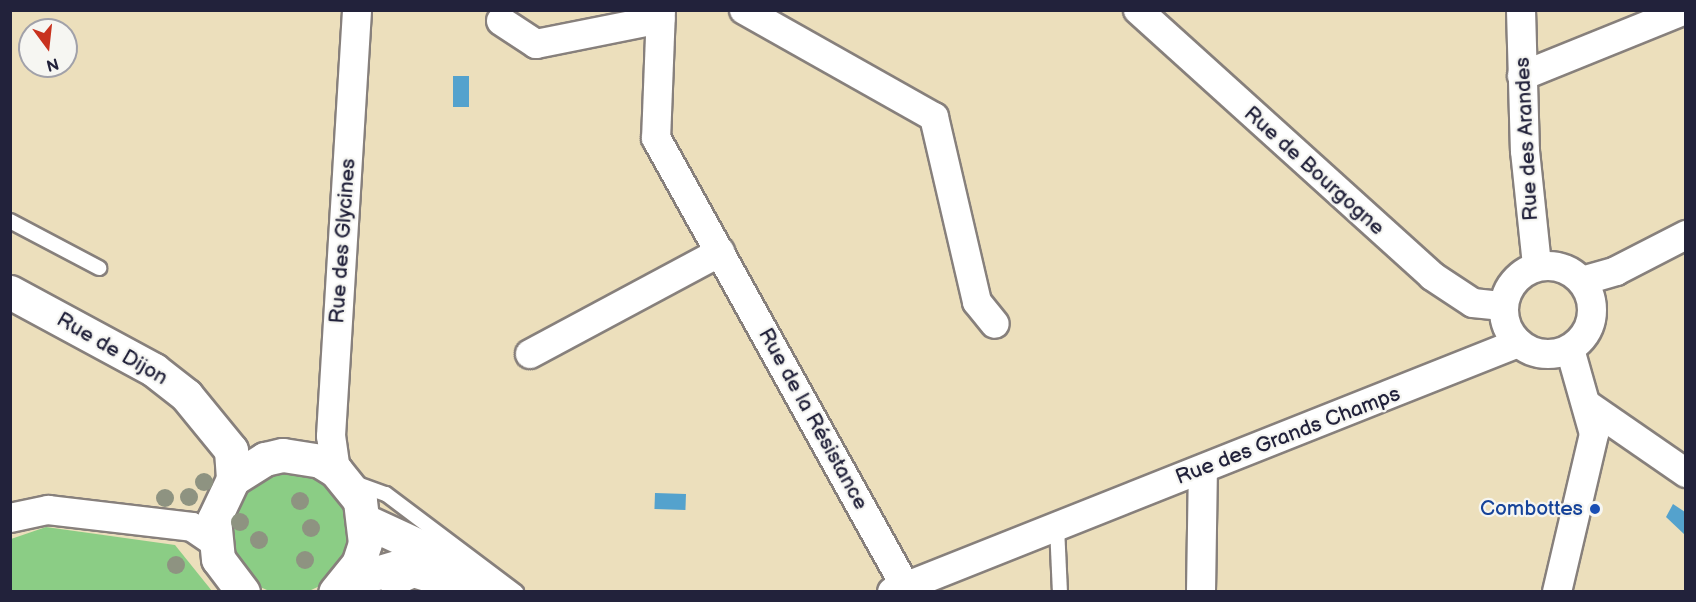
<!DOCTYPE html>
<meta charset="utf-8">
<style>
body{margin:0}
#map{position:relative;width:1696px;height:602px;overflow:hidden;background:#ecdfbc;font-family:"Balsamiq Sans",sans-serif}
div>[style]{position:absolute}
.green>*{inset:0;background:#8bcd85}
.round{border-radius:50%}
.water>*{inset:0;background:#54a2cd;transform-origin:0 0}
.roads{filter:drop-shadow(2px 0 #87807c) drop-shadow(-2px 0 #87807c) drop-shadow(0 2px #87807c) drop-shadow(0 -2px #87807c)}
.lane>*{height:14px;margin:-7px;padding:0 7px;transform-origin:7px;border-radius:7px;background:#fff}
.street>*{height:28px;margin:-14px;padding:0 14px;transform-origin:14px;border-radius:14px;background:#fff}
.street>.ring{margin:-14px;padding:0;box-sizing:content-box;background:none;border:28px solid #fff;border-radius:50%}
.secondary>*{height:33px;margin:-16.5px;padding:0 16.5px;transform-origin:16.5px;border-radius:16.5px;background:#fff}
.trees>*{width:18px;height:18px;margin:-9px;border-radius:50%;background:#8e9381}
.dots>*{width:16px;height:16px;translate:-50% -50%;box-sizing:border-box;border:3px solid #f6f6f2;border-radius:50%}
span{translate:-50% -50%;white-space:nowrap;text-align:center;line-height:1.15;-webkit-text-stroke:4.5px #f6f6f2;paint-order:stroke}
.street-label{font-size:21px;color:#22223b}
.transit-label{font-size:21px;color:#164399}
.right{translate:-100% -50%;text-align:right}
.frame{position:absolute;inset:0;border:12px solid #22223b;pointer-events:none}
.north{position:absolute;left:18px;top:18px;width:60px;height:60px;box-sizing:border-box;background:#f6f6f2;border:2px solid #a1a1a9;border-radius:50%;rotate:165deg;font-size:16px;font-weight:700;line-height:24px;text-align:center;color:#22223b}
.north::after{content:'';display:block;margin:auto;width:21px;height:27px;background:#c8321e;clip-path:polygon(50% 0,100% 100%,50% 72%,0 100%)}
</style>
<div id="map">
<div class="green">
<div class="round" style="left:227px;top:470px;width:124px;height:124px"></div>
<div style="clip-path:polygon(46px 527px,175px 545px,212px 591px,11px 591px,11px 539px)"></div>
</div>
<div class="water">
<div style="left:453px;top:76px;width:16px;height:31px"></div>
<div style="left:655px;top:493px;width:31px;height:16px;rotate:2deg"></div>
<div style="clip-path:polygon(1673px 504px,1685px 512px,1685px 535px,1666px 517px)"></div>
</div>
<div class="roads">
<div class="lane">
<div style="left:10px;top:221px;width:101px;rotate:27.8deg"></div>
<div style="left:355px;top:483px;width:33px;rotate:20deg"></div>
<div style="left:386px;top:494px;width:163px;rotate:37deg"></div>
<div style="left:1057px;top:527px;width:65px;rotate:87.4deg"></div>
<div style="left:388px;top:592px;width:37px;rotate:-24deg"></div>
</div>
<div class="street">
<div style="left:661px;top:10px;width:128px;rotate:92.2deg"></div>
<div style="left:656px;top:138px;width:513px;rotate:60.93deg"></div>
<div style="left:744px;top:10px;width:218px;rotate:29.4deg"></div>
<div style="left:934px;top:117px;width:190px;rotate:76.9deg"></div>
<div style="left:977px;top:302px;width:28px;rotate:51deg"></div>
<div style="left:1138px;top:10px;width:396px;rotate:42.1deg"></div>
<div style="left:1432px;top:276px;width:49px;rotate:33.4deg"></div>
<div style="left:1473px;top:303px;width:30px;rotate:6deg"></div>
<div style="left:1521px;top:10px;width:141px;rotate:88.4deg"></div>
<div style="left:1525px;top:151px;width:116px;rotate:84deg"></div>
<div style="left:501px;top:21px;width:42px;rotate:33.3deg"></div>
<div style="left:536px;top:44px;width:127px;rotate:-11.3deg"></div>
<div style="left:1522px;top:76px;width:176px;rotate:-22deg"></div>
<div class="ring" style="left:1504px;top:266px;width:60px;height:60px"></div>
<div style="left:1582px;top:281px;width:35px;rotate:-16deg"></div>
<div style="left:1616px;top:271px;width:79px;rotate:-27.2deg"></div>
<div style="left:530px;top:354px;width:216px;rotate:-28.2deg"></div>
<div style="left:1589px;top:406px;width:118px;rotate:34.6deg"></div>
<div style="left:336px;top:471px;width:35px;rotate:-98deg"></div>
<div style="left:331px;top:436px;width:427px;rotate:-86.5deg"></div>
<div style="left:10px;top:518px;width:39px;rotate:-12deg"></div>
<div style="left:48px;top:510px;width:145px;rotate:6.7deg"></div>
<div style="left:192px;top:527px;width:27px;rotate:34deg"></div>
<div style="left:892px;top:592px;width:674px;rotate:-21.69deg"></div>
<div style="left:1201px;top:592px;width:123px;rotate:-89.1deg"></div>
<div style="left:1557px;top:592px;width:162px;rotate:-76.8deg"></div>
<div style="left:1594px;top:434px;width:88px;rotate:-105.8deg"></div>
</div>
<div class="secondary">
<div style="left:10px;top:292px;width:164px;rotate:28.4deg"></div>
<div style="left:154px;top:370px;width:41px;rotate:38deg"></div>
<div style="left:186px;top:395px;width:71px;rotate:50.7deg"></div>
<div style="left:231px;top:450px;width:29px;rotate:86deg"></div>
<div style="left:365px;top:521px;width:86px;rotate:24.8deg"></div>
<div style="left:443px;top:557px;width:58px;rotate:37.3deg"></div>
<div style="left:346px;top:582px;width:56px;rotate:-16.5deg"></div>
<div style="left:400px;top:566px;width:48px;rotate:16.9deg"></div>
<div style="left:243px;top:592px;width:41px;rotate:-127.1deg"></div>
<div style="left:218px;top:559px;width:40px;rotate:-95.7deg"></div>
<div style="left:214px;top:519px;width:44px;rotate:-64.6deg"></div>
<div style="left:233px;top:479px;width:38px;rotate:-32deg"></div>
<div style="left:265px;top:459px;width:18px;rotate:-13deg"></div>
<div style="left:283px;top:455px;width:37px;rotate:9deg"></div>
<div style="left:320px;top:461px;width:19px;rotate:32deg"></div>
<div style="left:336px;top:471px;width:38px;rotate:51deg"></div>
<div style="left:360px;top:501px;width:42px;rotate:83.2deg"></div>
<div style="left:365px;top:543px;width:22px;rotate:108deg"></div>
<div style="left:358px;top:564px;width:36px;rotate:129deg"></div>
</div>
</div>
<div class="trees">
<div style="left:204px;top:482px"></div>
<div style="left:189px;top:497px"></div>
<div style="left:165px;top:498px"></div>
<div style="left:300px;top:501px"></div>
<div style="left:240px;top:522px"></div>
<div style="left:311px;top:528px"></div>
<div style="left:259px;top:540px"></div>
<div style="left:305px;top:560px"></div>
<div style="left:176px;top:565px"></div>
</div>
<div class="dots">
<div style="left:1595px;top:509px;background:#1a4fb4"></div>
</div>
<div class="street-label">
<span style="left:1527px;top:139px;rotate:-93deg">Rue des Arandes</span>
<span style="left:1314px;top:171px;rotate:42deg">Rue de Bourgogne</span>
<span style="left:343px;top:241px;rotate:-86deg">Rue des Glycines</span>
<span style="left:112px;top:349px;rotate:30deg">Rue de Dijon</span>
<span style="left:813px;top:419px;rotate:61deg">Rue de la Résistance</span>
<span style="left:1288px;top:436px;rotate:-21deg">Rue des Grands Champs</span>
</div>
<div class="transit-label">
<span class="right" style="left:1583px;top:509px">Combottes</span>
</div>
<div class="frame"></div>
<div class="north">N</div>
</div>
